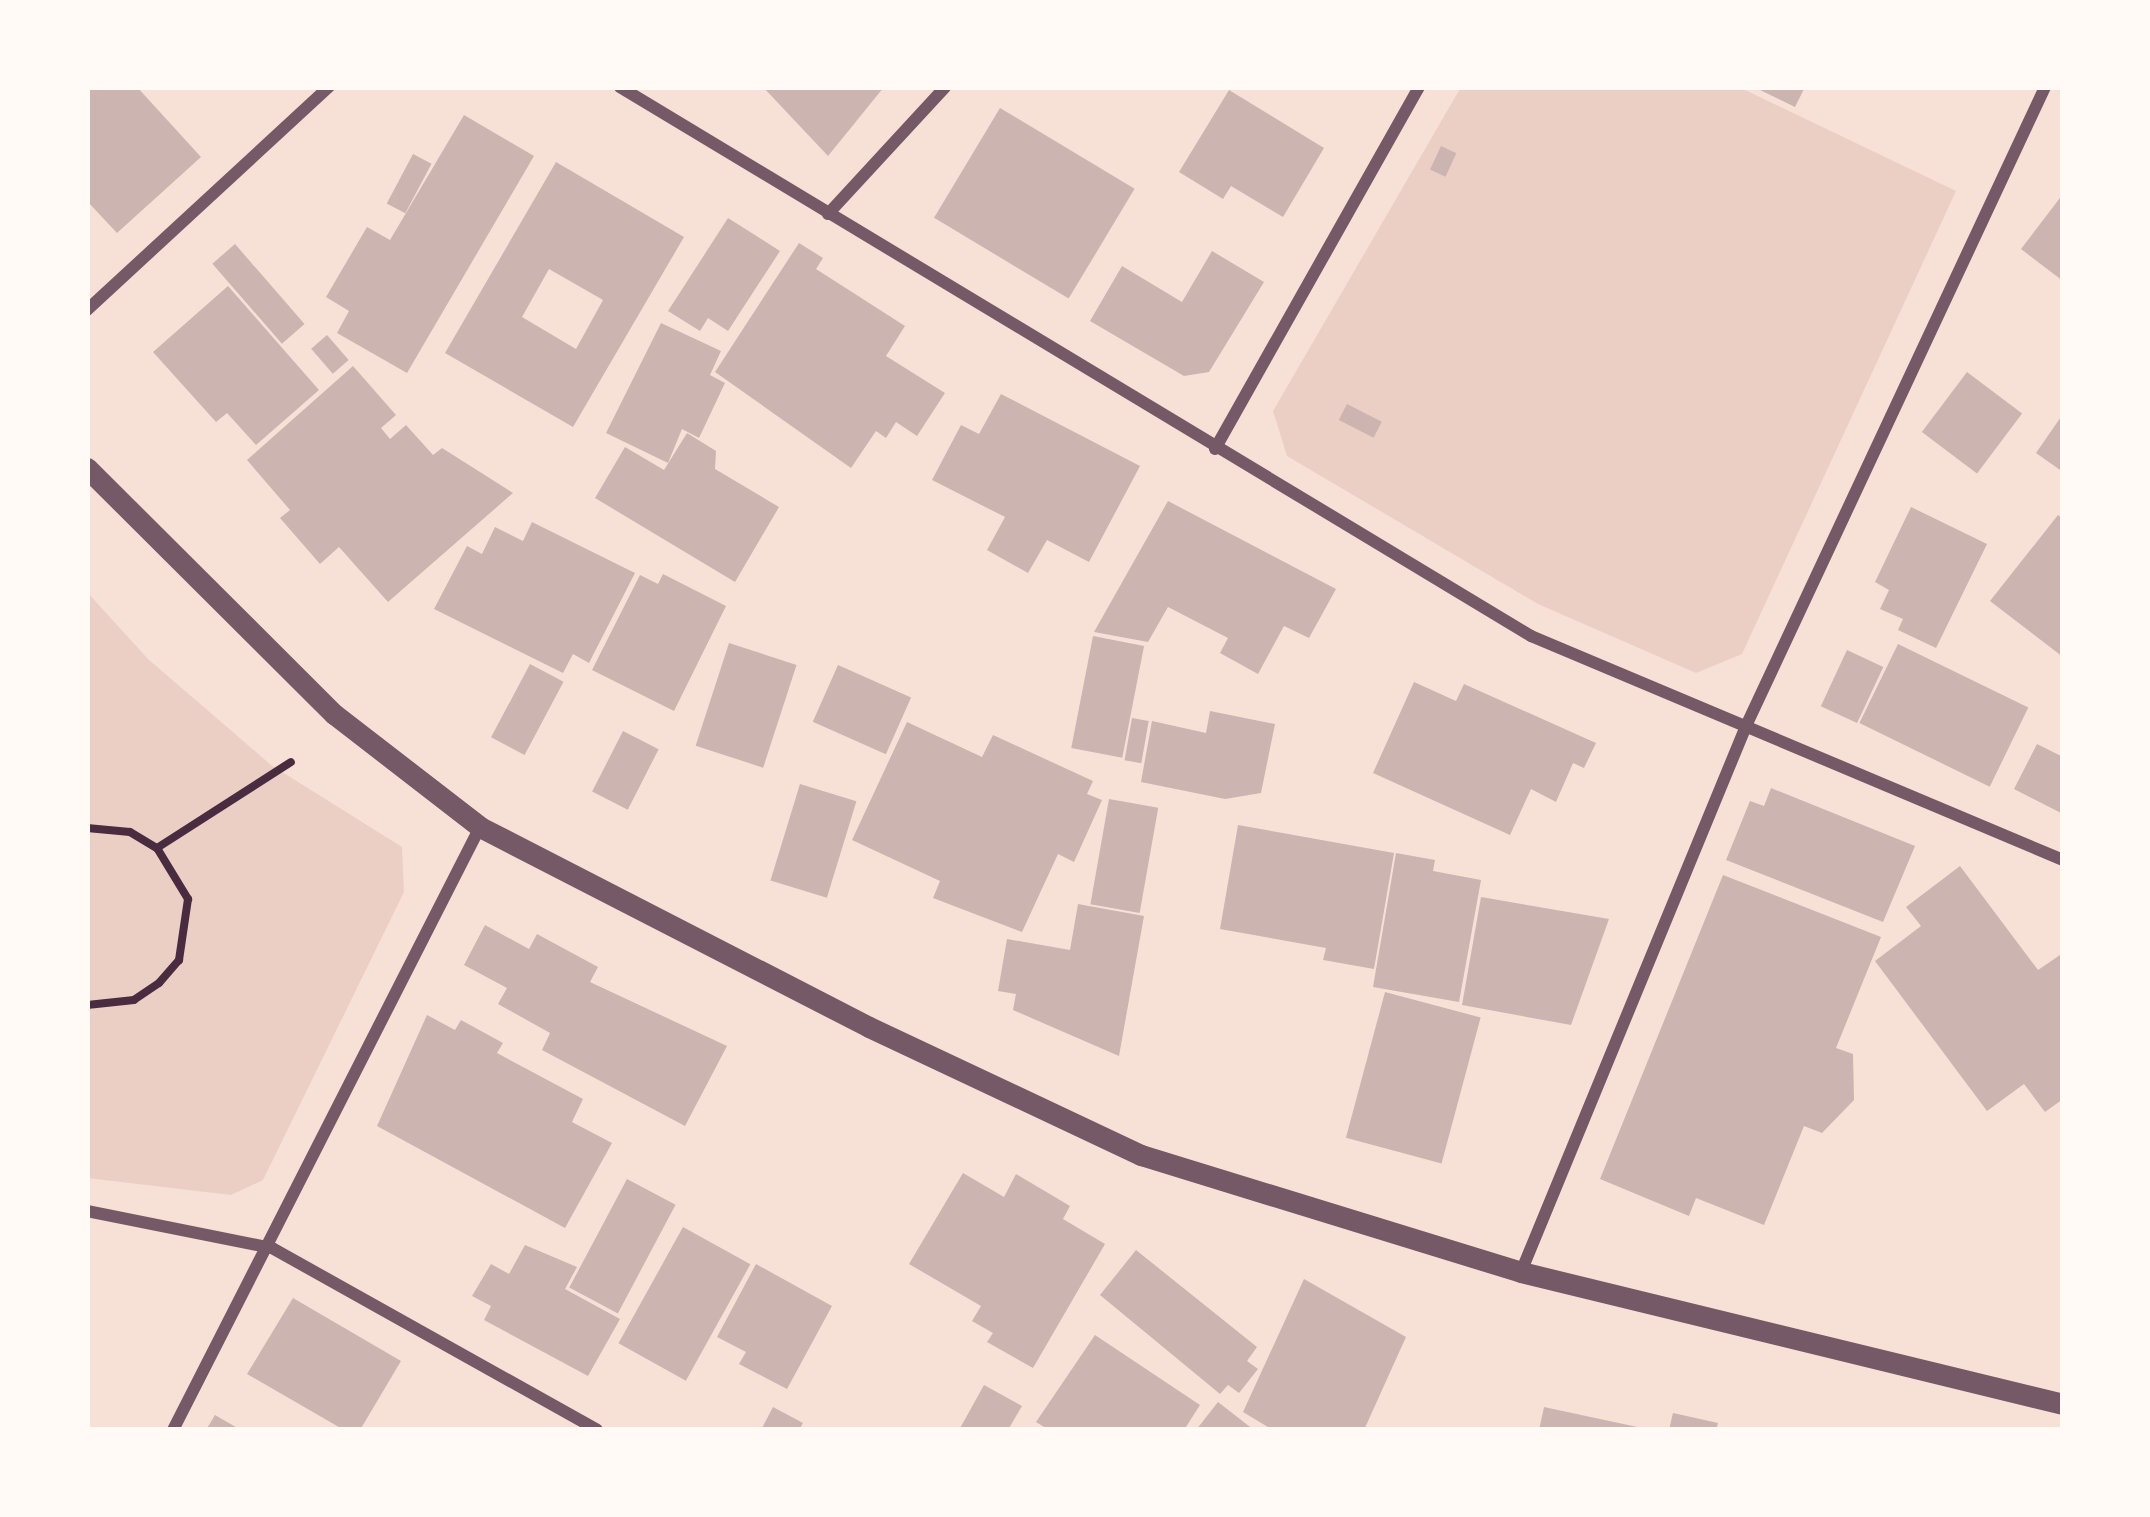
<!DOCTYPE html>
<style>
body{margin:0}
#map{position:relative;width:2150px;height:1517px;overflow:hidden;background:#f7e1d7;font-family:Mulish,sans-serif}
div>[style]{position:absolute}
.green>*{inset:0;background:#ebcfc5}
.building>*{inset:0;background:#ccb4b1;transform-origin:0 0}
.path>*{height:8px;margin:-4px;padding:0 4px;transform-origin:4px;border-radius:4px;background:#4a2c40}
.minor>*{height:12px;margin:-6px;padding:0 6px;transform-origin:6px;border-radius:6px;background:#755966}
.tertiary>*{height:21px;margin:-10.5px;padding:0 10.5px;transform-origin:10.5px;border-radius:10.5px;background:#755966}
span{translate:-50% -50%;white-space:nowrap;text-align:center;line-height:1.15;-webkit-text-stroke:9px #fffaf5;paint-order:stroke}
.frame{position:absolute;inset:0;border:90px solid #fffaf5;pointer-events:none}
</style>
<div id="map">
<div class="green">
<div style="clip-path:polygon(1461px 87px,1739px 87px,1956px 191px,1742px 654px,1696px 673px,1538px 604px,1287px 456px,1273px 411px)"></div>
<div style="clip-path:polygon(87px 592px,148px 659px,271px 765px,402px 847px,404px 892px,263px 1180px,231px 1195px,87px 1178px)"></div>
</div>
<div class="building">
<div style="clip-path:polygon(87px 87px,137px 87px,201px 157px,117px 233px,87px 201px)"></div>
<div style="clip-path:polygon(763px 87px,884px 87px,828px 156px)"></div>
<div style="clip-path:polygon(1754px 87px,1805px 87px,1795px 107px)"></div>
<div style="clip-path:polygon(1229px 90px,1324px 148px,1283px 217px,1231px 186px,1223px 199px,1179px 172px)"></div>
<div style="left:1000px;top:108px;width:157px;height:128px;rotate:31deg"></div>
<div style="clip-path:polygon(464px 115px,534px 156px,407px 373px,337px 333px,349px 311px,326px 297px,367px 227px,390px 240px)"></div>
<div style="left:1441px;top:146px;width:17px;height:26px;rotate:25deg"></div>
<div style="left:413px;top:154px;width:21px;height:56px;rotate:28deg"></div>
<div style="clip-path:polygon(evenodd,556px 162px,684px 237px,573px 427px,445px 353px,556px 162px,549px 269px,603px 300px,576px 349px,522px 317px,549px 269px)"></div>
<div style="clip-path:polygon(2063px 194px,2063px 281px,2021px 249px)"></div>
<div style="clip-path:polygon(728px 218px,780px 251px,728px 331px,708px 318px,700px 331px,668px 311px)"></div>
<div style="clip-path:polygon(799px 243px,823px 258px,816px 269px,905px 326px,886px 356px,945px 393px,917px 436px,896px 422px,886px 438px,876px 431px,851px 468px,715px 372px)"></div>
<div style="left:235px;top:244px;width:106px;height:30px;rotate:49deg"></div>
<div style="clip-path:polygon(1212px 251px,1264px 282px,1209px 372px,1184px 376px,1090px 321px,1122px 266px,1182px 302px)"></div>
<div style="clip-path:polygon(228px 286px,319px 390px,256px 445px,227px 413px,216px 422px,153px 352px)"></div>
<div style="clip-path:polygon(661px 323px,721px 351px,710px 375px,725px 383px,699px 438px,682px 429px,668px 463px,606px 433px)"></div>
<div style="left:327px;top:335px;width:33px;height:21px;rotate:49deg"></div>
<div style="clip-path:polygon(353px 366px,396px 415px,381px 428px,390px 439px,406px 425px,433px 455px,442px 448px,513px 493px,388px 602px,339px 547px,320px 564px,280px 518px,290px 510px,247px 460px)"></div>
<div style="left:1967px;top:372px;width:69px;height:75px;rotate:37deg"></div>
<div style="clip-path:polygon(1001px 394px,1140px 466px,1089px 562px,1047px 540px,1028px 573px,987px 550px,1005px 517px,932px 480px,961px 425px,979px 434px)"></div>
<div style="left:1347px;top:404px;width:39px;height:18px;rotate:27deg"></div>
<div style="clip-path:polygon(2063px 414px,2063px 472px,2036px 453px)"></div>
<div style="clip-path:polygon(687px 433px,716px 451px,715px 469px,779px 507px,735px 582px,595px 498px,625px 447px,664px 470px)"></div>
<div style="clip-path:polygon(1168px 501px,1336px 589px,1309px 638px,1284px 626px,1258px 674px,1220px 653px,1228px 638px,1168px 607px,1148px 642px,1094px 632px)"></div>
<div style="clip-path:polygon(1911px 507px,1987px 544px,1936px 648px,1898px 630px,1903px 619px,1880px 609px,1889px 590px,1875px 582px)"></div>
<div style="clip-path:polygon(2058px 515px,2063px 519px,2063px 657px,1990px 601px)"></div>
<div style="clip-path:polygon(532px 522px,635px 573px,589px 663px,573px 654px,563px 673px,434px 609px,467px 546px,482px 554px,495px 527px,523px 541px)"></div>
<div style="clip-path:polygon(663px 574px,726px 606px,674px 711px,592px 670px,640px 575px,658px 584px)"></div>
<div style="left:1093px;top:636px;width:52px;height:114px;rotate:11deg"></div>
<div style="left:729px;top:643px;width:71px;height:108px;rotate:18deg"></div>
<div style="left:1898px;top:644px;width:145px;height:88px;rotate:26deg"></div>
<div style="left:1847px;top:650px;width:40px;height:62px;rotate:25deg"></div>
<div style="left:530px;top:664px;width:38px;height:83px;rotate:28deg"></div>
<div style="left:838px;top:665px;width:80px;height:62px;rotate:24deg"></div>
<div style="clip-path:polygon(1414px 682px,1456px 701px,1464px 684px,1596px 743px,1584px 768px,1573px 763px,1556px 802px,1531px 789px,1510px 835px,1373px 773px)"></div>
<div style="clip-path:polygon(1210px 711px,1275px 724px,1261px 793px,1225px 799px,1141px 782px,1152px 721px,1206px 733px)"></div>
<div style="left:1132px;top:718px;width:17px;height:43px;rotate:10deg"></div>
<div style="clip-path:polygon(907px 722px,982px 757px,993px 735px,1093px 781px,1087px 794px,1102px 800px,1074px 862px,1058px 854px,1022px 932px,933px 898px,940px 881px,852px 840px)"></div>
<div style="left:623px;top:731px;width:40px;height:68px;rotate:27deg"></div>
<div style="clip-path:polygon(2037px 744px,2063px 757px,2063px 814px,2014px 789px)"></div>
<div style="left:800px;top:784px;width:59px;height:101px;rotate:17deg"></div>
<div style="clip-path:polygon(1771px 788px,1915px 846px,1883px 922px,1726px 860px,1750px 801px,1764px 806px)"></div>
<div style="left:1109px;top:799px;width:50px;height:107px;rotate:10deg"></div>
<div style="clip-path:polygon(1238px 825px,1394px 853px,1374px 969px,1323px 960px,1326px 948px,1220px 929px)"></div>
<div style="clip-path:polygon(1396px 853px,1435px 860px,1433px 871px,1481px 880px,1459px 1002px,1373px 987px)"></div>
<div style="clip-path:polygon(1960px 866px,2038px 970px,2063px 953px,2063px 1099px,2045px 1112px,2024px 1084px,1987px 1111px,1875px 961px,1921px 926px,1906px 907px)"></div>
<div style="clip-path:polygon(1723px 875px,1881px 937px,1836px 1048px,1853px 1054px,1854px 1100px,1822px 1133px,1804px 1126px,1764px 1225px,1696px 1198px,1689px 1216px,1600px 1179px)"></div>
<div style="clip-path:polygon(1481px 897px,1609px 919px,1571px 1025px,1462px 1005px)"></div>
<div style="clip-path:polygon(1078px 904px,1144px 916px,1119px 1056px,1013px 1010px,1016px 994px,998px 991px,1007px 939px,1070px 950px)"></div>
<div style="clip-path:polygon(485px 925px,529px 949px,537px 934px,598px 967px,590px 982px,727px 1046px,685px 1126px,542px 1050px,550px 1033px,498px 1004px,507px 988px,464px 965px)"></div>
<div style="left:1385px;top:992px;width:99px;height:151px;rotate:15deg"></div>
<div style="clip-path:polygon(427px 1015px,455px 1030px,461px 1020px,503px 1043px,497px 1053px,583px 1099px,572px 1122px,612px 1143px,565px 1228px,377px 1126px)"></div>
<div style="clip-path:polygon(963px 1173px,1004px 1197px,1016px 1174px,1070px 1206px,1063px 1219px,1105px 1244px,1033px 1368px,987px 1342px,993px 1333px,972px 1321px,981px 1306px,909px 1264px)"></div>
<div style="left:627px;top:1179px;width:55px;height:123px;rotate:28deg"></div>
<div style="left:683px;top:1227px;width:77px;height:133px;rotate:29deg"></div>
<div style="clip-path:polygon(525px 1245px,577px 1267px,565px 1289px,620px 1319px,588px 1376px,484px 1320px,491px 1306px,472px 1296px,491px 1264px,509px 1274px)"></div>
<div style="clip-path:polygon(1136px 1250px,1257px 1347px,1247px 1361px,1258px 1369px,1239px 1393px,1228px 1385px,1220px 1394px,1100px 1295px)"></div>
<div style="clip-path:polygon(756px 1264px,832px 1306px,787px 1389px,739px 1364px,746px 1352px,717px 1337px)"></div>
<div style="clip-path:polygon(1304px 1279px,1406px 1337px,1364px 1430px,1273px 1430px,1243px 1412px)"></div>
<div style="clip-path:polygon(293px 1298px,401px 1361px,360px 1430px,344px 1430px,247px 1374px)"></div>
<div style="clip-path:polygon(1095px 1335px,1200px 1405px,1184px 1430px,1049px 1430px,1036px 1422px)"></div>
<div style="clip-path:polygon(984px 1385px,1022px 1406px,1008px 1430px,959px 1430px)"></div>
<div style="clip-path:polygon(1218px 1402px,1254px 1430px,1196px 1430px)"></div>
<div style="clip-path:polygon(773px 1407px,803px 1423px,799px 1430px,761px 1430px)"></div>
<div style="clip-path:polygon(1544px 1407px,1642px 1428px,1642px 1430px,1539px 1430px)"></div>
<div style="clip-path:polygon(1673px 1413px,1718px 1423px,1716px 1430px,1669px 1430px)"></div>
<div style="clip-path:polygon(215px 1415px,241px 1430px,206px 1430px)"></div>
</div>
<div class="path">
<div style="left:87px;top:828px;width:43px;rotate:5.3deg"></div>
<div style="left:130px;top:832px;width:31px;rotate:31deg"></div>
<div style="left:157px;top:848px;width:60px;rotate:58.7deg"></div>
<div style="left:188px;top:899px;width:62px;rotate:98.4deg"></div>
<div style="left:179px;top:960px;width:30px;rotate:131deg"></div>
<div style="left:159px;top:983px;width:30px;rotate:146deg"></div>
<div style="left:134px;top:1000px;width:47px;rotate:173.9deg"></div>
<div style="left:157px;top:848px;width:159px;rotate:-32.7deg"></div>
</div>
<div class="minor">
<div style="left:620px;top:87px;width:1064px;rotate:31.07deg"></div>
<div style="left:1531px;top:636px;width:577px;rotate:22.83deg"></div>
<div style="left:828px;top:214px;width:173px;rotate:-47.3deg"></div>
<div style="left:87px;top:310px;width:329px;rotate:-42.7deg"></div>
<div style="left:1215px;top:449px;width:416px;rotate:-60.6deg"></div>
<div style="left:87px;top:1211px;width:189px;rotate:11.3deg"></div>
<div style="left:272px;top:1248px;width:372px;rotate:29.2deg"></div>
<div style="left:1521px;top:1272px;width:591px;rotate:-67.6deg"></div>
<div style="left:1746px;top:726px;width:705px;rotate:-64.92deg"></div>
<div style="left:173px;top:1430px;width:677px;rotate:-63.02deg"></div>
</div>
<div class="tertiary">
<div style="left:87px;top:468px;width:349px;rotate:44.9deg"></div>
<div style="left:334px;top:714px;width:185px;rotate:37.7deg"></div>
<div style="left:480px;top:827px;width:437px;rotate:27.2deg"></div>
<div style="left:869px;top:1027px;width:301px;rotate:25.2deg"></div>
<div style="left:1141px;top:1155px;width:398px;rotate:17.1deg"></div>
<div style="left:1521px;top:1272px;width:558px;rotate:13.69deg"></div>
</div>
<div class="frame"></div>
</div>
